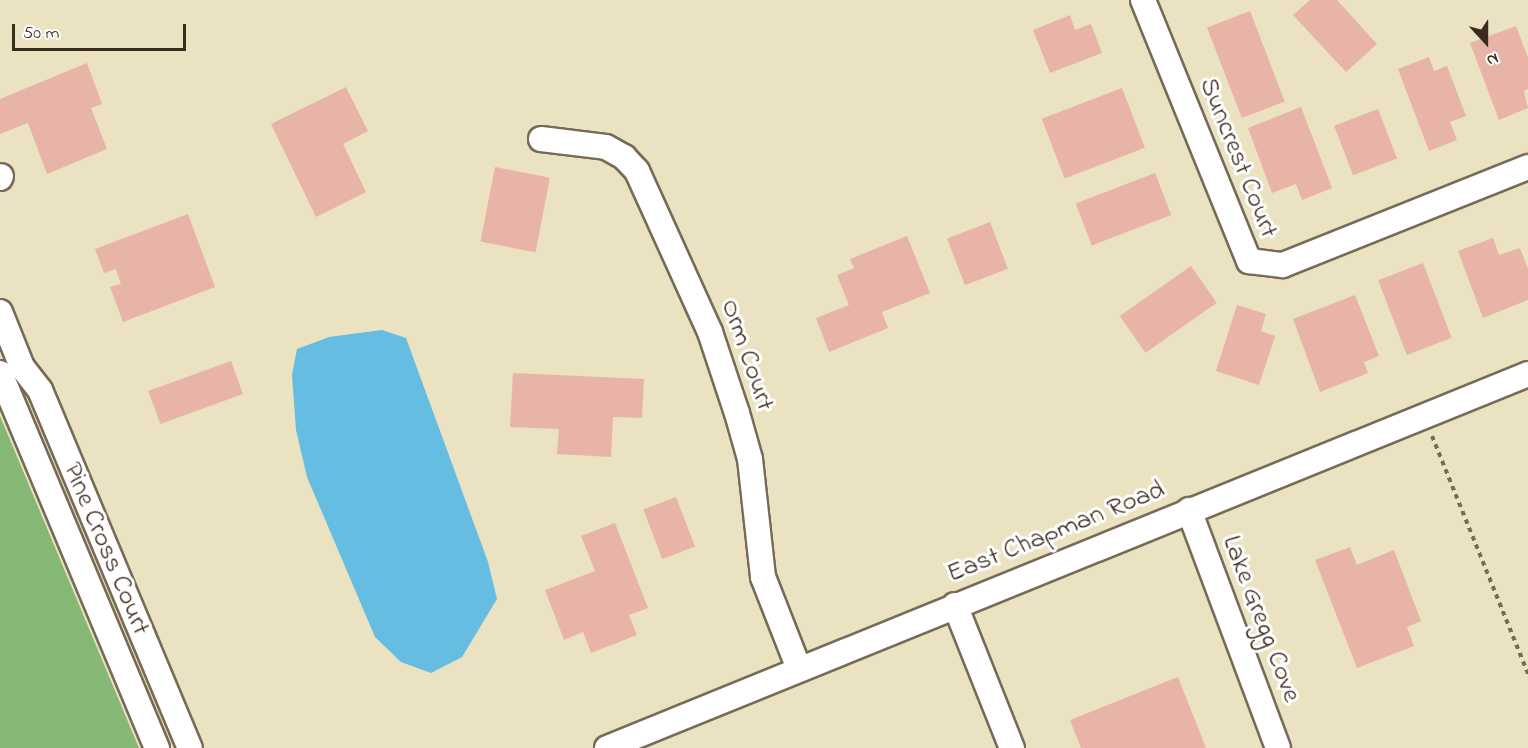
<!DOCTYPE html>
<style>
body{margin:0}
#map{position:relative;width:1528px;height:748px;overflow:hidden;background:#eae2c0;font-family:"Indie Flower",sans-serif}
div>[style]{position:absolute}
.forest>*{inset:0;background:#84b874}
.water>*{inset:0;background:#65bde2}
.building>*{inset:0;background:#e8b4a7;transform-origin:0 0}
.path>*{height:4px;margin-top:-2px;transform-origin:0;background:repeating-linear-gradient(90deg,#786a57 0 4.5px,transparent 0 9px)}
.roads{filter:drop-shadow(2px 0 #786a57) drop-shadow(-2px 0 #786a57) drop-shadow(0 2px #786a57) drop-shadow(0 -2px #786a57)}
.minor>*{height:24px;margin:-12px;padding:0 12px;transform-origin:12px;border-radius:12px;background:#fff}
span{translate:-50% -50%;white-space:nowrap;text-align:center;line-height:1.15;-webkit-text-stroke:6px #fff;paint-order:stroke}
.street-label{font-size:27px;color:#3b2a1e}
.north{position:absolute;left:1456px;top:12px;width:60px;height:60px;-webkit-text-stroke:4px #fff;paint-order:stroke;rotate:159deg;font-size:16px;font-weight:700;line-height:24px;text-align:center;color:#3b2a1e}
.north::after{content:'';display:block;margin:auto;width:21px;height:27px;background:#3b2a1e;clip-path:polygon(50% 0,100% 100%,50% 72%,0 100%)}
.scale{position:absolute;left:12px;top:24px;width:174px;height:27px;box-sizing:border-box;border:3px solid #3b2a1e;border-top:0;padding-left:8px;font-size:18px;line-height:21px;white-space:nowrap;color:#3b2a1e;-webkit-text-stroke:4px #fff;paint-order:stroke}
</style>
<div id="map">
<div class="forest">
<div style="clip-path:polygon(0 416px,139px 748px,0 748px)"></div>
</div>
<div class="water">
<div style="clip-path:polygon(382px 330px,406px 338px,488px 562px,497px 599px,462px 657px,431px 673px,401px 662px,375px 637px,307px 477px,296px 430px,292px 375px,297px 349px,329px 337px)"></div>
</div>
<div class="building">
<div style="clip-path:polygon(1310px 0,1337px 0,1377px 44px,1346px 72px,1293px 15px)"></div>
<div style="left:1250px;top:11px;width:97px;height:46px;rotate:69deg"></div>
<div style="clip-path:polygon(1070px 15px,1075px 30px,1091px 24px,1102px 53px,1050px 73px,1033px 30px)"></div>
<div style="clip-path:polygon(1516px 26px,1528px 58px,1528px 89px,1524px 91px,1528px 108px,1499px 120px,1470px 43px)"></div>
<div style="clip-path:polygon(1429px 57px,1434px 71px,1447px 66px,1466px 116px,1450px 122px,1457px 140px,1429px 151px,1398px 69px)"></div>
<div style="clip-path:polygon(87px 63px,102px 104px,91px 108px,107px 149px,47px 174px,28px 123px,0 134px,0 99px)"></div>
<div style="clip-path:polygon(346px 87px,368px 131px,343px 144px,366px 192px,316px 217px,271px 124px)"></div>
<div style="left:1122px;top:88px;width:64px;height:86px;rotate:69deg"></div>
<div style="clip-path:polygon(1301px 107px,1332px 188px,1302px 200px,1296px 184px,1272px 193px,1248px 128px)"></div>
<div style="left:1378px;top:109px;width:53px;height:47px;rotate:69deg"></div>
<div style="left:495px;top:167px;width:56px;height:76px;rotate:11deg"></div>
<div style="left:1155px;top:173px;width:45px;height:85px;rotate:69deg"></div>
<div style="clip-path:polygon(188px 214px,215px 287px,123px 322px,110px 287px,121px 284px,116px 269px,104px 273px,95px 249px)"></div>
<div style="left:990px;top:222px;width:50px;height:46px;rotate:69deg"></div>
<div style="clip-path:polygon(907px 236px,930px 293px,882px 312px,888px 328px,829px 352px,816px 318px,849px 305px,837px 275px,854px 268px,850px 259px)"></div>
<div style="clip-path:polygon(1493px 238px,1499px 255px,1520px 248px,1528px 269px,1528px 300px,1483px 318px,1458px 251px)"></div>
<div style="left:1423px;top:263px;width:80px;height:48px;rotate:69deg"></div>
<div style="left:1191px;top:266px;width:45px;height:87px;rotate:55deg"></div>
<div style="clip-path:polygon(1355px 295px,1379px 356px,1364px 362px,1368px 373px,1320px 392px,1293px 319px)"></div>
<div style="clip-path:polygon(1237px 305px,1266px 314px,1261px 331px,1275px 336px,1259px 385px,1216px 371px)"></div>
<div style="left:231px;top:361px;width:35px;height:88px;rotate:70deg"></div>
<div style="clip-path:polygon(513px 373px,644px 379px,642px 418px,613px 417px,611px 457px,557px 454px,559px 429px,510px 427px)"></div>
<div style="left:676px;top:497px;width:53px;height:35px;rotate:69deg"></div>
<div style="clip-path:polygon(615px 523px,648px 608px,629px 615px,637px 635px,591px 653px,583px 632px,564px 640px,545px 590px,595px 571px,581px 536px)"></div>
<div style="clip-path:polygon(1350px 547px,1357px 565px,1394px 550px,1421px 621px,1407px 627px,1414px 646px,1357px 668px,1315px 560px)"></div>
<div style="clip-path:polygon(1178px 677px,1206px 748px,1081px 748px,1070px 720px)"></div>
</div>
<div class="path">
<div style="left:1432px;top:436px;width:257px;rotate:68deg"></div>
</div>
<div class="roads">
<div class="minor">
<div style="left:1143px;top:0;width:282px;rotate:67.9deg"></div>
<div style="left:1249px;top:261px;width:34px;rotate:7deg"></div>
<div style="left:1283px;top:265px;width:264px;rotate:-21.8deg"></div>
<div style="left:541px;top:139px;width:65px;rotate:7deg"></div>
<div style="left:606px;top:147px;width:21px;rotate:29deg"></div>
<div style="left:624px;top:157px;width:19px;rotate:47deg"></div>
<div style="left:637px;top:171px;width:177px;rotate:65.6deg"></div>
<div style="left:710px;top:332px;width:85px;rotate:71.6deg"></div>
<div style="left:737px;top:413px;width:48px;rotate:74.2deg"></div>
<div style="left:750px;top:459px;width:119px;rotate:83.7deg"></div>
<div style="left:763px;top:577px;width:99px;rotate:68.6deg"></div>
<div style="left:0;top:178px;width:2px;rotate:-63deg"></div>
<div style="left:0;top:312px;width:59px;rotate:68.2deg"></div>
<div style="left:22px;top:367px;width:29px;rotate:52deg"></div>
<div style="left:40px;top:390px;width:388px;rotate:67.3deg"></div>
<div style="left:0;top:373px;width:407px;rotate:67.3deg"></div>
<div style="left:1189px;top:510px;width:254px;rotate:69.5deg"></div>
<div style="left:955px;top:605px;width:154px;rotate:68.3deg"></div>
<div style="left:607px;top:748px;width:994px;rotate:-22.1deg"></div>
</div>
</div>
<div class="street-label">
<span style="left:1238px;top:158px;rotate:68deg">Suncrest Court</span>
<span style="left:747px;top:355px;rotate:71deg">Orm Court</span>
<span style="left:1056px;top:532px;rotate:-22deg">East Chapman Road</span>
<span style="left:106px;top:549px;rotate:67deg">Pine Cross Court</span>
<span style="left:1261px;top:619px;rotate:69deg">Lake Gregg Cove</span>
</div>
<div class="north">N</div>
<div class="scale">50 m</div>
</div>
